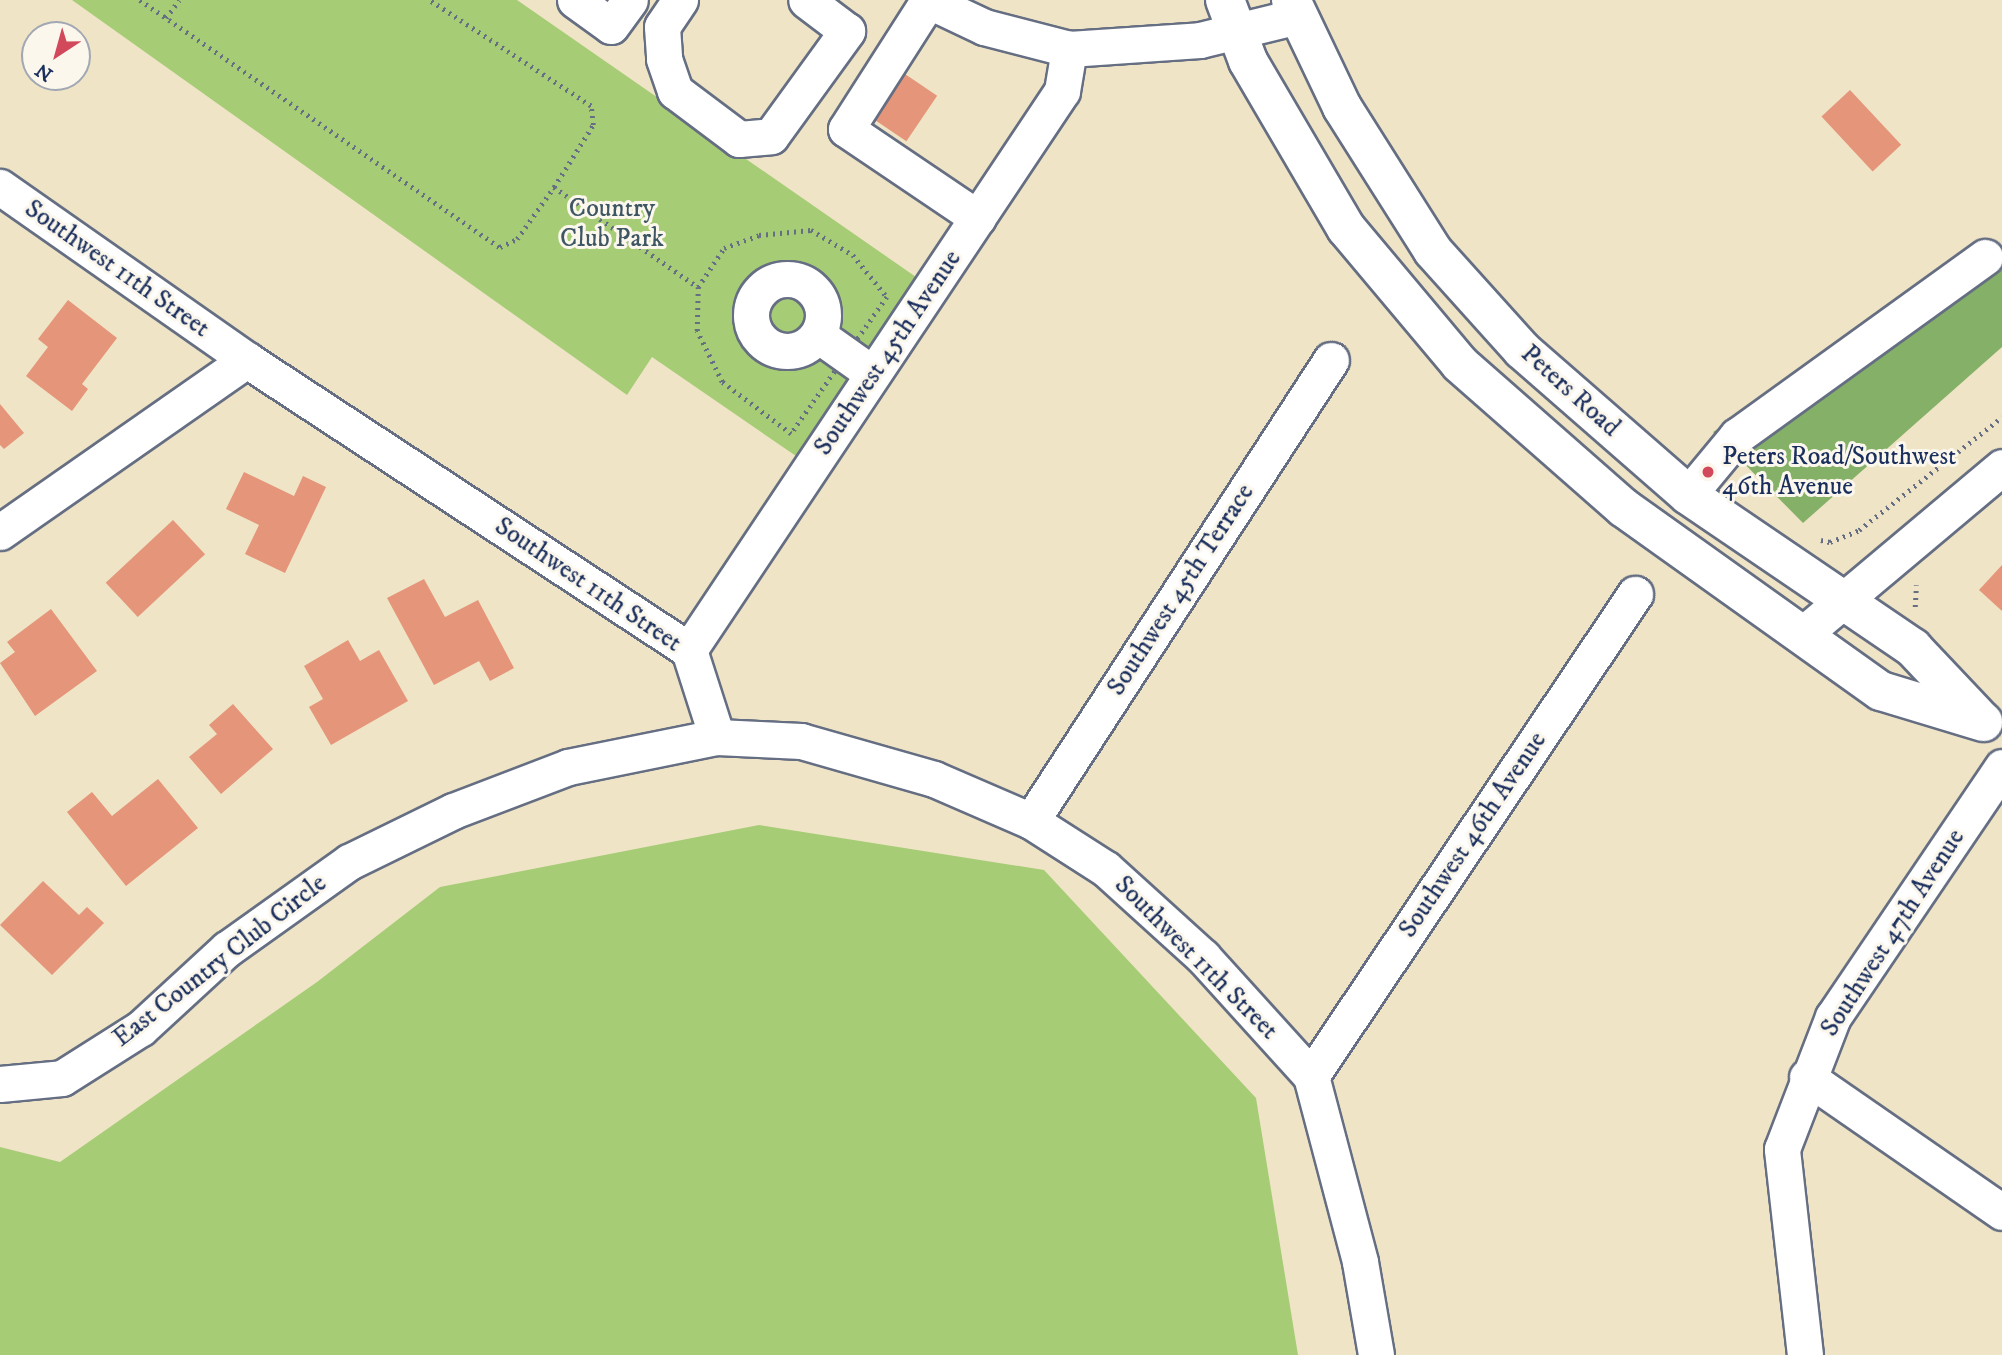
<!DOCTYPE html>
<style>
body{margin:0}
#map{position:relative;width:2002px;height:1355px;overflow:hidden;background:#efe4c6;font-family:"IM FELL DW Pica",serif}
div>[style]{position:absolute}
.green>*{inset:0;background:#a6cc76}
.forest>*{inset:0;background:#84b067}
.building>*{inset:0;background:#e59579;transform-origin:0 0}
.path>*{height:4.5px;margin-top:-2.25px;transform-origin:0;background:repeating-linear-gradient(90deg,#656e82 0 2px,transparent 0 7px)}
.roads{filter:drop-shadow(2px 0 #656e82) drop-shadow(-2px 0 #656e82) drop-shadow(0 2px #656e82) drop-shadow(0 -2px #656e82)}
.minor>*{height:35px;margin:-17.5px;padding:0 17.5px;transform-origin:17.5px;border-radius:17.5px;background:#fff}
.minor>.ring{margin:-17.5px;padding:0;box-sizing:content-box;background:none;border:35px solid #fff;border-radius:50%}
.major>*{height:38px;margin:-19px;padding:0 19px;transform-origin:19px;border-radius:19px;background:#fff}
.dots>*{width:19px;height:19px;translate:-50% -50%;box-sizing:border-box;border:4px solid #fbf7ec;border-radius:50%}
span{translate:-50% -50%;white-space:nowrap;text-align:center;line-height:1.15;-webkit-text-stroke:6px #fbf7ec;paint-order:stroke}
.park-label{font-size:26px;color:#3e5664}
.street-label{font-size:26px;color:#1b2f5e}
.poi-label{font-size:26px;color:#1b2f5e}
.left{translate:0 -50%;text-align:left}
.north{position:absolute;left:21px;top:21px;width:70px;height:70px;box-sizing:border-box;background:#fbf7ec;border:2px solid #a1a7b3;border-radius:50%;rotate:216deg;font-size:19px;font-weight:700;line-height:28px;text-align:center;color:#1b2f5e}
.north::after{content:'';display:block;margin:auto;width:24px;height:32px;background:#d1495b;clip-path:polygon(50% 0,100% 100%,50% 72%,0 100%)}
</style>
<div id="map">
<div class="green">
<div style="clip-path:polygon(72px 0,517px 0,916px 277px,796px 456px,652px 357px,627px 395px)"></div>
<div style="clip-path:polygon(759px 825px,1044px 870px,1256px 1098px,1298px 1355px,0 1355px,0 1147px,60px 1162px,317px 982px,440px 887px)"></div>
</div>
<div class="forest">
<div style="clip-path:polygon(2002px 250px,2002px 347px,1803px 523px,1713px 432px)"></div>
</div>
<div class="building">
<div style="left:899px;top:70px;width:46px;height:55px;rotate:34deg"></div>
<div style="left:1850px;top:90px;width:75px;height:39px;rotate:47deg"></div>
<div style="clip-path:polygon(68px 300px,117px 338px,82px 384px,88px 389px,72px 411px,26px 376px,48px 347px,38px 339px)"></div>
<div style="clip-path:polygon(0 404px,24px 433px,4px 449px,0 445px)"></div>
<div style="clip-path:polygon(244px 472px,294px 496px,303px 476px,326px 487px,285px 573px,245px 554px,259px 525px,226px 509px)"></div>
<div style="left:173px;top:520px;width:47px;height:92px;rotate:47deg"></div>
<div style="clip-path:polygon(2002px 565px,2002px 611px,1979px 590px)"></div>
<div style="clip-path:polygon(424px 579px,445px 617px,478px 600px,514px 668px,490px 681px,479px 661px,434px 685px,387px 598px)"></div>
<div style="clip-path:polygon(51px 609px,97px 671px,35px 716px,0 663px,15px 652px,7px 642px)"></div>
<div style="clip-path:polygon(348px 640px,360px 661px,379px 650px,408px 701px,331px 745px,309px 707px,323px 699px,304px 666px)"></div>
<div style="clip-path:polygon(233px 704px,273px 749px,221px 794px,189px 757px,217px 734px,209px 725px)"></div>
<div style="clip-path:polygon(158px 779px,198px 828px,126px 886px,67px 812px,92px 792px,112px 816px)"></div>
<div style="clip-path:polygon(43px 881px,79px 915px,87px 907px,104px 923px,52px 975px,0 925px)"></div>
</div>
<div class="path">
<div style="left:140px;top:0;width:437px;rotate:34.5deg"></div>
<div style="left:500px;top:247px;width:19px;rotate:-25deg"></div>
<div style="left:517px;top:239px;width:64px;rotate:-54.6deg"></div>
<div style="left:554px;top:187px;width:73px;rotate:-57.8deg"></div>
<div style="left:593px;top:125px;width:19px;rotate:-96deg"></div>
<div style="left:591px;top:106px;width:194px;rotate:-146.8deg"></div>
<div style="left:166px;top:18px;width:22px;rotate:-54deg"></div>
<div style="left:554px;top:187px;width:175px;rotate:34.8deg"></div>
<div style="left:811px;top:230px;width:49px;rotate:30.8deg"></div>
<div style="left:853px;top:255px;width:54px;rotate:51deg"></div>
<div style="left:887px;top:297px;width:167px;rotate:125deg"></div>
<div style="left:791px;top:434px;width:86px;rotate:-143deg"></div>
<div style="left:722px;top:382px;width:57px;rotate:-116.1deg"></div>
<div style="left:697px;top:331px;width:44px;rotate:-88.7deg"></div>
<div style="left:698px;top:287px;width:47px;rotate:-56.3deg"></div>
<div style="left:724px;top:248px;width:37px;rotate:-20deg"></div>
<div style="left:759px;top:235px;width:52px;rotate:-5.5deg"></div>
<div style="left:1821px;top:540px;width:9px;rotate:13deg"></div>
<div style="left:1830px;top:542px;width:31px;rotate:-22deg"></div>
<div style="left:1859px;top:530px;width:182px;rotate:-38.3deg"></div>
<div style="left:1915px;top:607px;width:22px;rotate:-87deg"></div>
</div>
<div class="roads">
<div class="minor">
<div style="left:575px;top:0;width:44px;rotate:35.8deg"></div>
<div style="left:611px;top:26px;width:32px;rotate:-54deg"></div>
<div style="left:680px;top:0;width:32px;rotate:124deg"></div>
<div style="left:662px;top:27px;width:32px;rotate:86deg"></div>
<div style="left:664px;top:59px;width:34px;rotate:71deg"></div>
<div style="left:675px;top:91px;width:80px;rotate:36.9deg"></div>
<div style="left:739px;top:139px;width:32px;rotate:-5deg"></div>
<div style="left:771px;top:136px;width:130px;rotate:-54.1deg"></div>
<div style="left:847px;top:31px;width:51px;rotate:-142.9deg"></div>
<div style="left:927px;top:0;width:63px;rotate:25.3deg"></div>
<div style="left:984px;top:27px;width:88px;rotate:14.5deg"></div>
<div style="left:1069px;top:49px;width:131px;rotate:-3.9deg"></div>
<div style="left:1200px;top:40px;width:101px;rotate:-13.8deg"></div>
<div style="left:928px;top:1px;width:152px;rotate:122.6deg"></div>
<div style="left:846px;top:129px;width:159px;rotate:34deg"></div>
<div style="left:0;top:187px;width:302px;rotate:35deg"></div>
<div style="left:247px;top:360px;width:529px;rotate:33.27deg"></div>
<div style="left:689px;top:650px;width:91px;rotate:72.2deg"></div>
<div class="ring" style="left:751px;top:279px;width:37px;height:37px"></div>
<div style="left:818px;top:335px;width:67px;rotate:35.3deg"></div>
<div style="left:1688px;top:495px;width:77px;rotate:-50.3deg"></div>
<div style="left:1737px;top:436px;width:306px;rotate:-35.8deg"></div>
<div style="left:0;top:532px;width:301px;rotate:-34.9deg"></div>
<div style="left:1802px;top:635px;width:261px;rotate:-40deg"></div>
<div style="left:689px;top:650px;width:672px;rotate:-56.29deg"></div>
<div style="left:1062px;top:91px;width:43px;rotate:-80.5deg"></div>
<div style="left:1031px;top:821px;width:550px;rotate:-56.95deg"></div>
<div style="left:1311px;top:1076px;width:581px;rotate:-56.09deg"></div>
<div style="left:1807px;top:1077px;width:237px;rotate:34.7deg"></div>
<div style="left:0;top:1084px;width:62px;rotate:-5.5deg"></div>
<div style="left:62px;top:1078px;width:93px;rotate:-32.3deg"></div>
<div style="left:141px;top:1028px;width:117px;rotate:-42.6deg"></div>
<div style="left:227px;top:949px;width:150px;rotate:-35.5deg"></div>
<div style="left:349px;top:862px;width:116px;rotate:-26.1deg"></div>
<div style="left:453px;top:811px;width:123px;rotate:-20.9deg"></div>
<div style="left:568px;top:767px;width:152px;rotate:-11.4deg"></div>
<div style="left:717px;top:737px;width:84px;rotate:2.7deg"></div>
<div style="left:801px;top:741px;width:138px;rotate:15.9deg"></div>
<div style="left:934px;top:779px;width:106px;rotate:23.4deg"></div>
<div style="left:1031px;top:821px;width:89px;rotate:32.6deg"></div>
<div style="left:1106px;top:869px;width:131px;rotate:42.2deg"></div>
<div style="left:1203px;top:957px;width:161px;rotate:47.8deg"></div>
<div style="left:1311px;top:1076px;width:192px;rotate:75.2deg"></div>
<div style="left:1360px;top:1262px;width:94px;rotate:80.2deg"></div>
<div style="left:1805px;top:1355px;width:207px;rotate:-96.4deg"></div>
<div style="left:1782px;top:1149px;width:142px;rotate:-68.9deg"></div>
<div style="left:1833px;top:1017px;width:302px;rotate:-55.9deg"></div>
</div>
<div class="major">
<div style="left:1225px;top:0;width:65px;rotate:69.3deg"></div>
<div style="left:1248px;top:61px;width:194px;rotate:59.6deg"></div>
<div style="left:1346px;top:228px;width:177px;rotate:50deg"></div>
<div style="left:1460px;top:364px;width:218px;rotate:41.3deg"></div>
<div style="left:1624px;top:508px;width:315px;rotate:35.5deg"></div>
<div style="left:1881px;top:691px;width:107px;rotate:16.9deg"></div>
<div style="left:1291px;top:0;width:119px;rotate:64.5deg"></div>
<div style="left:1342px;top:107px;width:170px;rotate:57.7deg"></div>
<div style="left:1433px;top:251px;width:133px;rotate:48deg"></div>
<div style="left:1522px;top:350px;width:220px;rotate:41.1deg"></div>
<div style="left:1688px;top:495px;width:272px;rotate:34.2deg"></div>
<div style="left:1913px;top:648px;width:99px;rotate:46.6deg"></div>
</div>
</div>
<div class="dots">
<div style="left:1708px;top:472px;background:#d1495b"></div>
</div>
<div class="park-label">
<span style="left:612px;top:224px">Country<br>Club Park</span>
</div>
<div class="street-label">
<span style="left:117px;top:269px;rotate:35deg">Southwest 11th Street</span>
<span style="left:888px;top:353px;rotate:-56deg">Southwest 45th Avenue</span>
<span style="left:1570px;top:391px;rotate:42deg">Peters Road</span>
<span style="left:588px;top:585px;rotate:34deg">Southwest 11th Street</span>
<span style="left:1181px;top:590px;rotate:-57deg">Southwest 45th Terrace</span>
<span style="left:1473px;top:835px;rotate:-56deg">Southwest 46th Avenue</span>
<span style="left:1893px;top:933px;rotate:-57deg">Southwest 47th Avenue</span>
<span style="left:1196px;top:958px;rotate:45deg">Southwest 11th Street</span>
<span style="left:220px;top:961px;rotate:-38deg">East Country Club Circle</span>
</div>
<div class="poi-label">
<span class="left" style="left:1722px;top:472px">Peters Road/Southwest<br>46th Avenue</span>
</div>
<div class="north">N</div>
</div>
